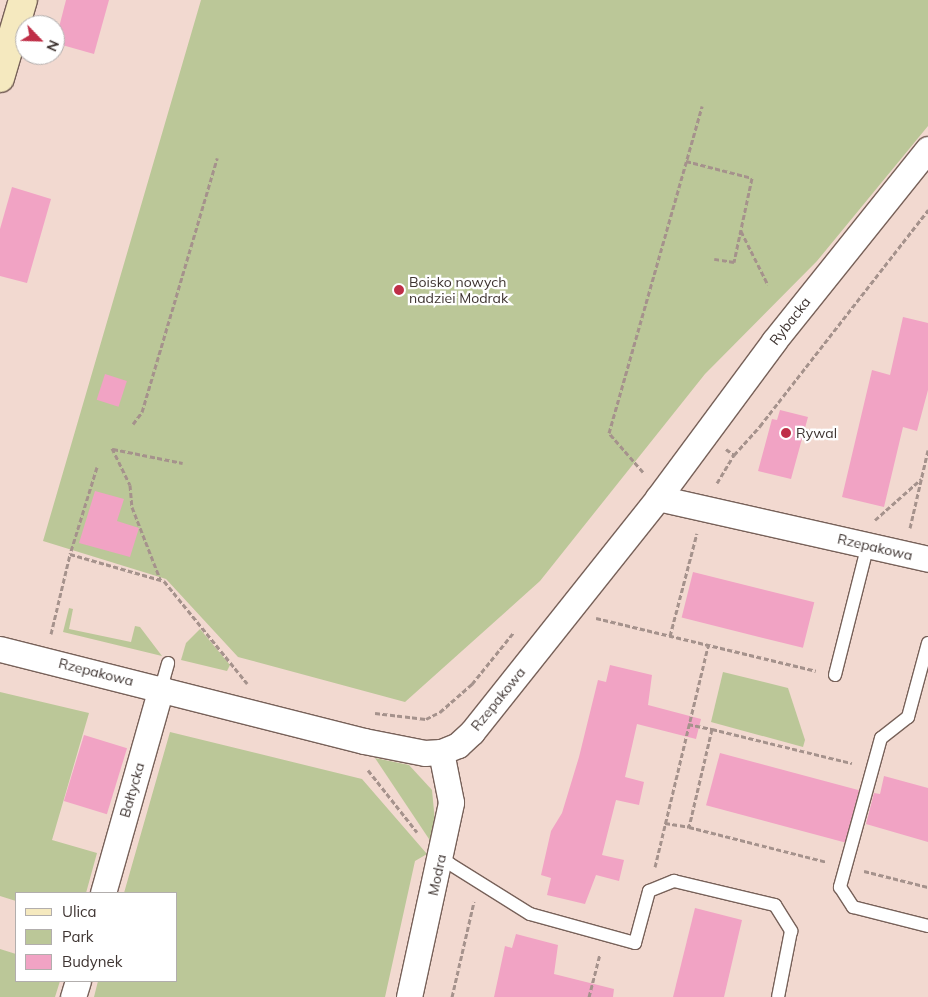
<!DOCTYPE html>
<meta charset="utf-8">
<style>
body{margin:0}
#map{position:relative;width:928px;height:997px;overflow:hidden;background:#f2d9d0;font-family:Mulish,sans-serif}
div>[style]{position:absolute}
.green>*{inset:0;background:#bbc798}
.building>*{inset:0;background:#f1a3c4;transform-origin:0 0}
.path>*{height:3px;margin-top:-1.5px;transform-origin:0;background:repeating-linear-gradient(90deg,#a5928c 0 5px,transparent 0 7.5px)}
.roads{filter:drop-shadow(1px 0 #776159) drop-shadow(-1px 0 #776159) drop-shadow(0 1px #776159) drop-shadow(0 -1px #776159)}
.lane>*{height:12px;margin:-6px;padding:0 6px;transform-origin:6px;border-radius:6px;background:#fff}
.street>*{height:25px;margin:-12.5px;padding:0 12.5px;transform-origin:12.5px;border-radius:12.5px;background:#fff}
.secondary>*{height:28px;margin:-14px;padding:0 14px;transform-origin:14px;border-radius:14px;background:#f5e9bf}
.dots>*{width:14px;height:14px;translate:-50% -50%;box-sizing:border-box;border:2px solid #fff;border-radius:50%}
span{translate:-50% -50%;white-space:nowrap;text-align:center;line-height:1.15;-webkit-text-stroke:4.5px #fff;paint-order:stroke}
.poi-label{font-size:14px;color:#3e3431}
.left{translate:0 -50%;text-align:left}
.street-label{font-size:14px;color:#3e3431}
.legend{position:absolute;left:15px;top:892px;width:162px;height:90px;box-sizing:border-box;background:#fff;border:1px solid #b2aead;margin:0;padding:6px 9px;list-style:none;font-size:15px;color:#3e3431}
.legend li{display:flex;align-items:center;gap:10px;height:25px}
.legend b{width:25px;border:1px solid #b2aead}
.north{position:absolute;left:15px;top:15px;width:50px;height:50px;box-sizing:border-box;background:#fff;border:1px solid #b2aead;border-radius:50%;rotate:114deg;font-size:14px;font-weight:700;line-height:20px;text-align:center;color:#3e3431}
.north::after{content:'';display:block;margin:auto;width:18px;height:22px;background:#bf2e47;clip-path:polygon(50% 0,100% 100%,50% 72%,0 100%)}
</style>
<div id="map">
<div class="green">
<div style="clip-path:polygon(201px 0,928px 0,928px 126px,817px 261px,705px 374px,540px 581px,405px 702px,238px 657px,166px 579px,43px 541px)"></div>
<div style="clip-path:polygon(69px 608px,73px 609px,69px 629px,131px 642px,135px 626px,140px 627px,162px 656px,63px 632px)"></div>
<div style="clip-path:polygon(200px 629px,230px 665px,227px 671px,181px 660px,186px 643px)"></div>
<div style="clip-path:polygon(723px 672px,788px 688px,805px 740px,803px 747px,711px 722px)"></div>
<div style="clip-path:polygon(0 692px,89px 713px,52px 840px,97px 853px,86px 893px,16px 893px,16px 901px,0 896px)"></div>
<div style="clip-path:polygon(170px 732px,362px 779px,427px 854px,415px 861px,385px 997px,94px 997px,98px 981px,176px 981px,176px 893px,124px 893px)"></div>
<div style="clip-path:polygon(375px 758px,409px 765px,432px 790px,435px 822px,431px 842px)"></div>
<div style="clip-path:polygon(0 949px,16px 954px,16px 981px,60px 981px,55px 997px,0 997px)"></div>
</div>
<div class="building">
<div style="clip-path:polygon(66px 0,109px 0,94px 54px,55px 43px)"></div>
<div style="clip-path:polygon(12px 187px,51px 199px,27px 283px,0 276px,0 229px)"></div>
<div style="clip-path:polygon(903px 317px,928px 323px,928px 390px,917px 431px,903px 427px,884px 507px,842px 497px,872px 370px,890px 375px)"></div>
<div style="left:105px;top:374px;width:23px;height:27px;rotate:18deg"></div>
<div style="clip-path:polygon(780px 410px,808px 417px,791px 479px,758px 471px,772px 419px,777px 420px)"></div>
<div style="clip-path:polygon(95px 491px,124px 499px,117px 521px,139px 528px,130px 557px,79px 543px)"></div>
<div style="left:693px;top:572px;width:125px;height:47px;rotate:14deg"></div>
<div style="clip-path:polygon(610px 665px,652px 675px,648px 705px,701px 719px,696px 739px,637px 724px,625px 777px,644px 782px,639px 805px,616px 800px,602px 855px,624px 860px,619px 881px,596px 875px,585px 904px,547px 895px,551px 878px,541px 875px,551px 831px,562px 813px,579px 757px,598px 680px,606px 682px)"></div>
<div style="left:84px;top:735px;width:45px;height:69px;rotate:17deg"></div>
<div style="left:720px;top:753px;width:144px;height:54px;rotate:15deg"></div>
<div style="clip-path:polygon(884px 776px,928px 788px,928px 842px,866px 824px,874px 793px,880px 794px)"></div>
<div style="clip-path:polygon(695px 908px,742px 920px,724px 997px,673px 997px)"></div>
<div style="clip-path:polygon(516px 934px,558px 945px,554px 974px,614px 989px,613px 997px,494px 997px,505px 946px,512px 948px)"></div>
</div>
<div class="path">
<div style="left:686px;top:161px;width:68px;rotate:14.4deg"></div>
<div style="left:752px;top:178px;width:86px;rotate:102.1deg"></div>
<div style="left:734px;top:262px;width:20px;rotate:-171deg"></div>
<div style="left:741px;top:231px;width:60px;rotate:63.4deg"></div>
<div style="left:133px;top:424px;width:15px;rotate:-53deg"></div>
<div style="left:142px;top:412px;width:265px;rotate:-73.5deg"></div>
<div style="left:112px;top:448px;width:41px;rotate:64.1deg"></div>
<div style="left:130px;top:485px;width:22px;rotate:85deg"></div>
<div style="left:132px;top:507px;width:77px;rotate:68.7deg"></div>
<div style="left:113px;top:449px;width:71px;rotate:11.3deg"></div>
<div style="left:726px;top:449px;width:10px;rotate:37deg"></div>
<div style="left:734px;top:455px;width:39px;rotate:-48deg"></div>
<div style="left:760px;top:426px;width:274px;rotate:-52.1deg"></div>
<div style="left:97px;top:467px;width:91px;rotate:107.2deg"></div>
<div style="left:70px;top:554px;width:98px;rotate:16deg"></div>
<div style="left:164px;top:581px;width:132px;rotate:50.9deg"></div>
<div style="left:643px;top:472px;width:52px;rotate:-131.1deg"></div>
<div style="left:609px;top:433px;width:340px;rotate:-74.1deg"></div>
<div style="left:717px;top:483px;width:33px;rotate:-59deg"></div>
<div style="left:875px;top:520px;width:62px;rotate:-41.7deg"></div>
<div style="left:910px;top:528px;width:80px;rotate:-77deg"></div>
<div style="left:596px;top:618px;width:226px;rotate:13.5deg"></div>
<div style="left:51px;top:634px;width:82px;rotate:-76.6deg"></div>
<div style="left:670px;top:636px;width:106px;rotate:-75.3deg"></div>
<div style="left:375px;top:713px;width:51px;rotate:6.7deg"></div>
<div style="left:426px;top:719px;width:16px;rotate:-27deg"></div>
<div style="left:440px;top:712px;width:43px;rotate:-41.2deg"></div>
<div style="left:472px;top:684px;width:67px;rotate:-51.1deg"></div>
<div style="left:688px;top:724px;width:25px;rotate:12deg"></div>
<div style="left:712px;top:729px;width:101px;rotate:103.2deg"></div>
<div style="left:689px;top:827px;width:142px;rotate:14.2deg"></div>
<div style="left:712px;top:729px;width:144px;rotate:13.7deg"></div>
<div style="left:368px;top:770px;width:79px;rotate:51.7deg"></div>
<div style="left:665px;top:823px;width:24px;rotate:9deg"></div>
<div style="left:655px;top:867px;width:227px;rotate:-76.5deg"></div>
<div style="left:864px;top:871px;width:66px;rotate:14deg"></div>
<div style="left:452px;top:997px;width:98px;rotate:-77deg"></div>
<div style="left:589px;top:997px;width:44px;rotate:-75.7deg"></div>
</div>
<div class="roads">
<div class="lane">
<div style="left:928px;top:643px;width:77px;rotate:105.1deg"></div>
<div style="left:908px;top:717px;width:34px;rotate:142deg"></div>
<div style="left:881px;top:738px;width:155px;rotate:105.4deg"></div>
<div style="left:840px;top:887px;width:24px;rotate:57deg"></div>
<div style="left:853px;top:907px;width:77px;rotate:14.2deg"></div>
<div style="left:835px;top:675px;width:134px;rotate:-75.8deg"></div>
<div style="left:161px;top:688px;width:26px;rotate:-74deg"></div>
<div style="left:440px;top:862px;width:10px;rotate:11deg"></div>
<div style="left:450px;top:864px;width:94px;rotate:32deg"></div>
<div style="left:530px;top:914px;width:109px;rotate:15.4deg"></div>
<div style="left:635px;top:943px;width:54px;rotate:-74.9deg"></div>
<div style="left:649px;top:891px;width:27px;rotate:-22deg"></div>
<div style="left:674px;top:881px;width:104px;rotate:13.4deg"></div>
<div style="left:775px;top:905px;width:31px;rotate:58deg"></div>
<div style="left:791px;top:931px;width:67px;rotate:101.1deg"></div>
</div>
<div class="street">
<div style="left:658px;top:498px;width:195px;rotate:-53.5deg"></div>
<div style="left:774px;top:341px;width:246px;rotate:-51.3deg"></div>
<div style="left:0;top:649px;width:375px;rotate:14.2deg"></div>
<div style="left:364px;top:741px;width:62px;rotate:11.1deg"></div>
<div style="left:425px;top:753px;width:16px;rotate:-4deg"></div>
<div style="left:441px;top:752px;width:18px;rotate:-22deg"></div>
<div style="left:458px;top:745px;width:19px;rotate:-43deg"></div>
<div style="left:472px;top:732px;width:299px;rotate:-51.5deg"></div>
<div style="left:658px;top:498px;width:277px;rotate:12.7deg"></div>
<div style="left:103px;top:893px;width:213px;rotate:-74.2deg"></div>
<div style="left:73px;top:997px;width:17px;rotate:-73deg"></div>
<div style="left:409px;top:997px;width:199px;rotate:-77.8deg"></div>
<div style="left:451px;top:802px;width:51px;rotate:-101.3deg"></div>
</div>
<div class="secondary">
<div style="left:0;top:78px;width:81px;rotate:-73.6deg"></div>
</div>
</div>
<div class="dots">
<div style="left:399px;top:290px;background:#bf2e47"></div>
<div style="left:786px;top:433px;background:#bf2e47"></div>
</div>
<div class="poi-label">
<span class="left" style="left:409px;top:290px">Boisko nowych<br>nadziei Modrak</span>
<span class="left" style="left:796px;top:433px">Rywal</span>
</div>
<div class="street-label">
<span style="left:790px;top:321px;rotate:-52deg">Rybacka</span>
<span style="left:875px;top:547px;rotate:13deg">Rzepakowa</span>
<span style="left:96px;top:672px;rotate:14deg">Rzepakowa</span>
<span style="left:498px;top:699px;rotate:-51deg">Rzepakowa</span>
<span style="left:132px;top:790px;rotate:-74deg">Bałtycka</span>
<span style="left:437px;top:875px;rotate:-78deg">Modra</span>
</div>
<ul class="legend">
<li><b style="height:6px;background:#f5e9bf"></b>Ulica</li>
<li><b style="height:14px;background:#bbc798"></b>Park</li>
<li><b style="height:14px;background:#f1a3c4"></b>Budynek</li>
</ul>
<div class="north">N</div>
</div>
